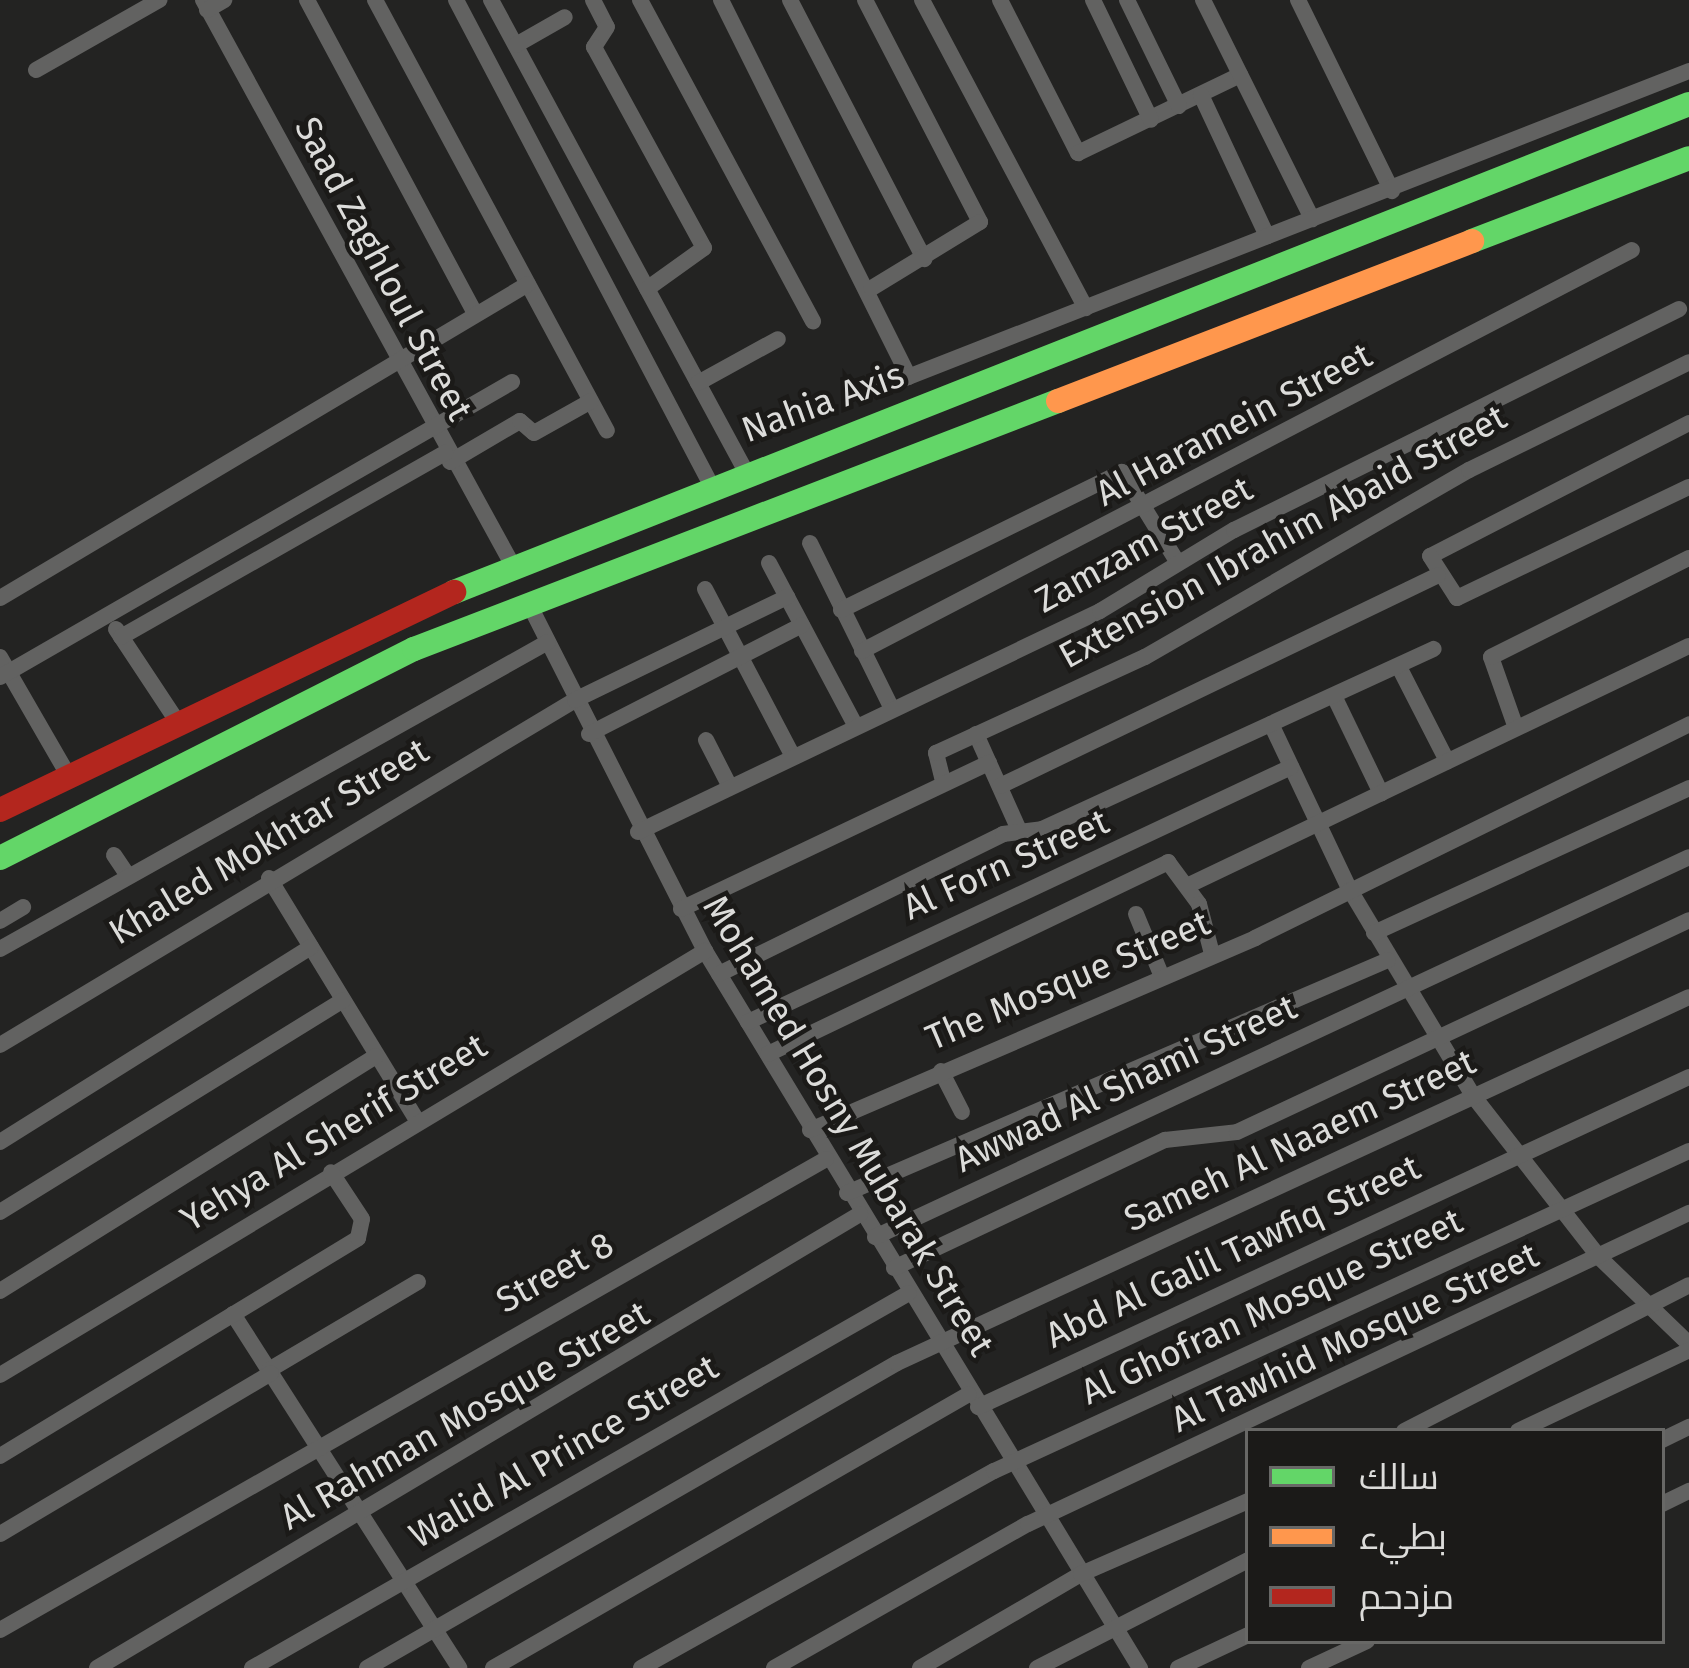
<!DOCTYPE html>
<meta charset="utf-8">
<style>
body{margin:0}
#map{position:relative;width:1689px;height:1668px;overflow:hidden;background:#232322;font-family:"Fira Sans",Cairo,sans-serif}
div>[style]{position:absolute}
.street>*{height:16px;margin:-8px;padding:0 8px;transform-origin:8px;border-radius:8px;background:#626261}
.fast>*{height:24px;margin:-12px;padding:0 12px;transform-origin:12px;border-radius:12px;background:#63d668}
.slow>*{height:24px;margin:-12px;padding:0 12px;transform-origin:12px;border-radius:12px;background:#ff974d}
.jam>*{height:24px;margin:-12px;padding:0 12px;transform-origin:12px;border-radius:12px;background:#b3261e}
span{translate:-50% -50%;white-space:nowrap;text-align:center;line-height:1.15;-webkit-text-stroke:9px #1b1a18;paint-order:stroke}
.street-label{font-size:36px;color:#dcdcda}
.legend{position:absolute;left:1245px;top:1428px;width:420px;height:216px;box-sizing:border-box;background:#1b1a18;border:3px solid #686866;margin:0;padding:15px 21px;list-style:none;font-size:36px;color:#dcdcda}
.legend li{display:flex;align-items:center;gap:24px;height:60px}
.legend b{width:60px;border:3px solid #686866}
</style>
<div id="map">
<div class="street">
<div style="left:203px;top:0;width:645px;rotate:61.29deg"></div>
<div style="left:307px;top:0;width:355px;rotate:61.8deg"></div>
<div style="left:375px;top:0;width:489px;rotate:61.7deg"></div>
<div style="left:456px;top:0;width:546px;rotate:62.26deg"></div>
<div style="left:491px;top:0;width:534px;rotate:61.61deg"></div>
<div style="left:593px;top:0;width:30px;rotate:63deg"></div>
<div style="left:607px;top:27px;width:24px;rotate:123deg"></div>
<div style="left:594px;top:47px;width:229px;rotate:61.3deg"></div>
<div style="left:704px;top:248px;width:70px;rotate:144.3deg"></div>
<div style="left:640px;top:0;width:365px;rotate:61.7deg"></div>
<div style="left:721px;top:0;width:421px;rotate:63.5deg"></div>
<div style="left:790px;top:0;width:292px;rotate:62.6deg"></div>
<div style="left:865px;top:0;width:250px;rotate:62.6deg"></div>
<div style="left:980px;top:222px;width:127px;rotate:148.6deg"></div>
<div style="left:922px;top:0;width:349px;rotate:62deg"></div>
<div style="left:1000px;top:0;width:172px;rotate:63deg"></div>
<div style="left:1078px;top:153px;width:180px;rotate:-25.7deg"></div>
<div style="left:1093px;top:0;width:133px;rotate:64.2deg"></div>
<div style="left:1127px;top:0;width:118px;rotate:63.9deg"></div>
<div style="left:1203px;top:0;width:245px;rotate:63.5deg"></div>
<div style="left:1298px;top:0;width:213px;rotate:63.8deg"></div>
<div style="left:207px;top:10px;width:20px;rotate:-30deg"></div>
<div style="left:516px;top:45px;width:56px;rotate:-29.7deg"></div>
<div style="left:36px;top:70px;width:142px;rotate:-29.6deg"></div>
<div style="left:1201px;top:95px;width:156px;rotate:64.9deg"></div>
<div style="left:698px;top:383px;width:91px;rotate:-28.8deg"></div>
<div style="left:875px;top:390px;width:874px;rotate:-21.4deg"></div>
<div style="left:1689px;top:423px;width:291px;rotate:152.8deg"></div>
<div style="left:1430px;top:556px;width:50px;rotate:57.3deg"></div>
<div style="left:1457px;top:598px;width:257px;rotate:-25.6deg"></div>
<div style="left:450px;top:462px;width:81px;rotate:-30.4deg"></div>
<div style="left:520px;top:421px;width:18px;rotate:41deg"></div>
<div style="left:534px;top:433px;width:65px;rotate:-29.3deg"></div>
<div style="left:810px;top:543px;width:181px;rotate:63.7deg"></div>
<div style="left:769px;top:563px;width:179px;rotate:62deg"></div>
<div style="left:705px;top:589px;width:185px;rotate:62.3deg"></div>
<div style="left:0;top:598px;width:614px;rotate:-30.74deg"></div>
<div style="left:528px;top:602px;width:391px;rotate:63.1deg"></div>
<div style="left:705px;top:951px;width:839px;rotate:58.76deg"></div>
<div style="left:841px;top:610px;width:313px;rotate:-26.2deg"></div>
<div style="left:1122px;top:472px;width:107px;rotate:58.4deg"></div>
<div style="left:116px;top:629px;width:107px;rotate:56.5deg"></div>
<div style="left:121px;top:637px;width:373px;rotate:-29.6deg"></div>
<div style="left:862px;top:651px;width:868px;rotate:-27.51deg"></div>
<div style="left:0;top:657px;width:136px;rotate:60deg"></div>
<div style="left:1399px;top:667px;width:106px;rotate:62.9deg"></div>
<div style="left:0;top:677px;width:591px;rotate:-29.95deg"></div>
<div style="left:1335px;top:698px;width:106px;rotate:64.2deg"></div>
<div style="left:1271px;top:724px;width:184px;rotate:64.6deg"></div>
<div style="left:1350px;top:890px;width:241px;rotate:59.1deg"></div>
<div style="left:1474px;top:1097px;width:204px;rotate:52deg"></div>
<div style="left:1600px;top:1258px;width:124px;rotate:44deg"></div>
<div style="left:1516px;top:728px;width:75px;rotate:-109.4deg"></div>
<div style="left:1491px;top:657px;width:221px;rotate:-26.6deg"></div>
<div style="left:589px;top:734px;width:239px;rotate:-27.1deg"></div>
<div style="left:976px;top:734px;width:105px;rotate:65.9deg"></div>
<div style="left:706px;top:740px;width:51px;rotate:62.9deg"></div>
<div style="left:943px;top:781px;width:29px;rotate:-104deg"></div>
<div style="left:936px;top:753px;width:230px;rotate:-24.7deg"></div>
<div style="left:1145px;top:657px;width:374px;rotate:-30deg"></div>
<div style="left:1469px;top:470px;width:245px;rotate:-26.1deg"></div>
<div style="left:1000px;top:786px;width:486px;rotate:-25.7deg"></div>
<div style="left:638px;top:832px;width:512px;rotate:-25.56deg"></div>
<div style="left:1100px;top:611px;width:157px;rotate:-31.2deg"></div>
<div style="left:1234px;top:530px;width:497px;rotate:-26.4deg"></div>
<div style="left:114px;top:855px;width:22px;rotate:56deg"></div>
<div style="left:269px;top:878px;width:284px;rotate:58.6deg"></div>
<div style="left:1189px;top:885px;width:554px;rotate:-25.55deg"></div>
<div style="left:681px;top:909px;width:341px;rotate:-25.4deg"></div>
<div style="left:1136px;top:914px;width:63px;rotate:67.5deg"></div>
<div style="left:0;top:921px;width:27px;rotate:-31deg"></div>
<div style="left:1374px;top:933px;width:347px;rotate:-24.7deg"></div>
<div style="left:0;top:949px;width:628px;rotate:-29.26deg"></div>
<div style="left:719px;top:974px;width:317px;rotate:-26.2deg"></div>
<div style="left:1003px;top:834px;width:39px;rotate:-7deg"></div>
<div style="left:1042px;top:829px;width:431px;rotate:-24.7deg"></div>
<div style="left:748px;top:1022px;width:600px;rotate:-25.16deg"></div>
<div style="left:0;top:1045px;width:671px;rotate:-30.96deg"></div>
<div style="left:575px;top:700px;width:236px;rotate:-25.9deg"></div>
<div style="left:768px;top:1054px;width:444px;rotate:-25.6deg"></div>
<div style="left:1168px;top:862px;width:52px;rotate:53.6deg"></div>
<div style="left:1199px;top:904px;width:52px;rotate:75.4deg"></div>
<div style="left:941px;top:1071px;width:46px;rotate:62.9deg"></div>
<div style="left:810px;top:1130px;width:485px;rotate:-23.3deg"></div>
<div style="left:1255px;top:938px;width:484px;rotate:-26.2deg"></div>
<div style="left:0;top:1142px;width:367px;rotate:-32.1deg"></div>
<div style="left:847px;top:1193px;width:589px;rotate:-23.3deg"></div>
<div style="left:0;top:1212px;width:403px;rotate:-31.7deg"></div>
<div style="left:875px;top:1237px;width:898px;rotate:-25.02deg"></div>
<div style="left:894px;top:1268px;width:300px;rotate:-25.3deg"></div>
<div style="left:1165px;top:1140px;width:72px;rotate:-6.3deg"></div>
<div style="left:1237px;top:1132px;width:499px;rotate:-25.1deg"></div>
<div style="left:0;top:1291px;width:443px;rotate:-32deg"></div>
<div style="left:233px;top:1314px;width:420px;rotate:57.4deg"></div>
<div style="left:269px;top:1370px;width:173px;rotate:-30.6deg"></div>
<div style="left:0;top:1375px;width:823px;rotate:-31.02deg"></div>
<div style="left:978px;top:1407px;width:784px;rotate:-24.9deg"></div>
<div style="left:1404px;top:1431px;width:320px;rotate:-27.1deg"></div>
<div style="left:1518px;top:1431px;width:189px;rotate:-25.3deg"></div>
<div style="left:1662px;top:1440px;width:30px;rotate:-26deg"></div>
<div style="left:0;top:1456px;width:419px;rotate:-31.3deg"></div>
<div style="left:358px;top:1238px;width:19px;rotate:-78deg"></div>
<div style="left:362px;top:1219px;width:56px;rotate:-123.4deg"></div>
<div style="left:1662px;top:1504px;width:30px;rotate:-26deg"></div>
<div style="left:0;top:1534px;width:315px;rotate:-30.7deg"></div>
<div style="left:0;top:1630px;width:951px;rotate:-29.69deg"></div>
<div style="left:97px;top:1668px;width:888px;rotate:-30.75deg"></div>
<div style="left:252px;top:1668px;width:756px;rotate:-29.72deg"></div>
<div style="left:367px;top:1668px;width:611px;rotate:-29.92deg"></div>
<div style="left:897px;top:1363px;width:872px;rotate:-24.8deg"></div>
<div style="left:493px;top:1668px;width:549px;rotate:-29.93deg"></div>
<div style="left:641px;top:1668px;width:404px;rotate:-29.2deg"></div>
<div style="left:994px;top:1471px;width:765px;rotate:-24.72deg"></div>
<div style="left:774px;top:1668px;width:292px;rotate:-29.6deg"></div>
<div style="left:1028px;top:1524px;width:731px;rotate:-25.2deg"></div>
<div style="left:920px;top:1668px;width:186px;rotate:-30.3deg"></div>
<div style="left:1081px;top:1574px;width:182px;rotate:-23.6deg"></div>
<div style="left:1037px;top:1668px;width:237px;rotate:-27.1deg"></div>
<div style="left:1178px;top:1668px;width:77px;rotate:-25.2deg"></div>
<div style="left:1309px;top:1668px;width:64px;rotate:-25deg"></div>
</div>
<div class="fast">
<div style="left:1472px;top:241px;width:232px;rotate:-20.9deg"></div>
<div style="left:454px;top:592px;width:1328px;rotate:-21.56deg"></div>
<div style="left:0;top:858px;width:464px;rotate:-26.8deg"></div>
<div style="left:414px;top:649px;width:690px;rotate:-21.06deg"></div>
</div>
<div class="slow">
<div style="left:1058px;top:401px;width:444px;rotate:-21.1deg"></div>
</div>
<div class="jam">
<div style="left:0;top:810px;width:504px;rotate:-25.65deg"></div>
</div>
<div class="street-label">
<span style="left:383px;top:269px;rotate:62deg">Saad Zaghloul Street</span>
<span style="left:823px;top:403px;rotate:-20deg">Nahia Axis</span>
<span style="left:1234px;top:425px;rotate:-28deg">Al Haramein Street</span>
<span style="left:1283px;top:537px;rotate:-29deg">Extension Ibrahim Abaid Street</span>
<span style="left:1144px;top:545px;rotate:-29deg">Zamzam Street</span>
<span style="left:269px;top:842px;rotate:-31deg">Khaled Mokhtar Street</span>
<span style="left:1006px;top:865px;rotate:-24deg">Al Forn Street</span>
<span style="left:1068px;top:981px;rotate:-23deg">The Mosque Street</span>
<span style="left:1126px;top:1084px;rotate:-25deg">Awwad Al Shami Street</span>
<span style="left:848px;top:1126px;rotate:59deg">Mohamed Hosny Mubarak Street</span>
<span style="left:334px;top:1133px;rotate:-31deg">Yehya Al Sherif Street</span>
<span style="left:1300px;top:1141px;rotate:-25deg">Sameh Al Naaem Street</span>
<span style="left:1233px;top:1252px;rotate:-25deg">Abd Al Galil Tawfiq Street</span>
<span style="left:555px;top:1273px;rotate:-29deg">Street 8</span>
<span style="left:1272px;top:1307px;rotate:-25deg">Al Ghofran Mosque Street</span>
<span style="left:1355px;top:1338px;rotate:-25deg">Al Tawhid Mosque Street</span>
<span style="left:465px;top:1416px;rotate:-30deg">Al Rahman Mosque Street</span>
<span style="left:564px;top:1452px;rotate:-30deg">Walid Al Prince Street</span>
</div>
<ul class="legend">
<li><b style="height:15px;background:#63d668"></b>سالك</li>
<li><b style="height:15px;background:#ff974d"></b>بطيء</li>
<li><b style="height:15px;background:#b3261e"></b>مزدحم</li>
</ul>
</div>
